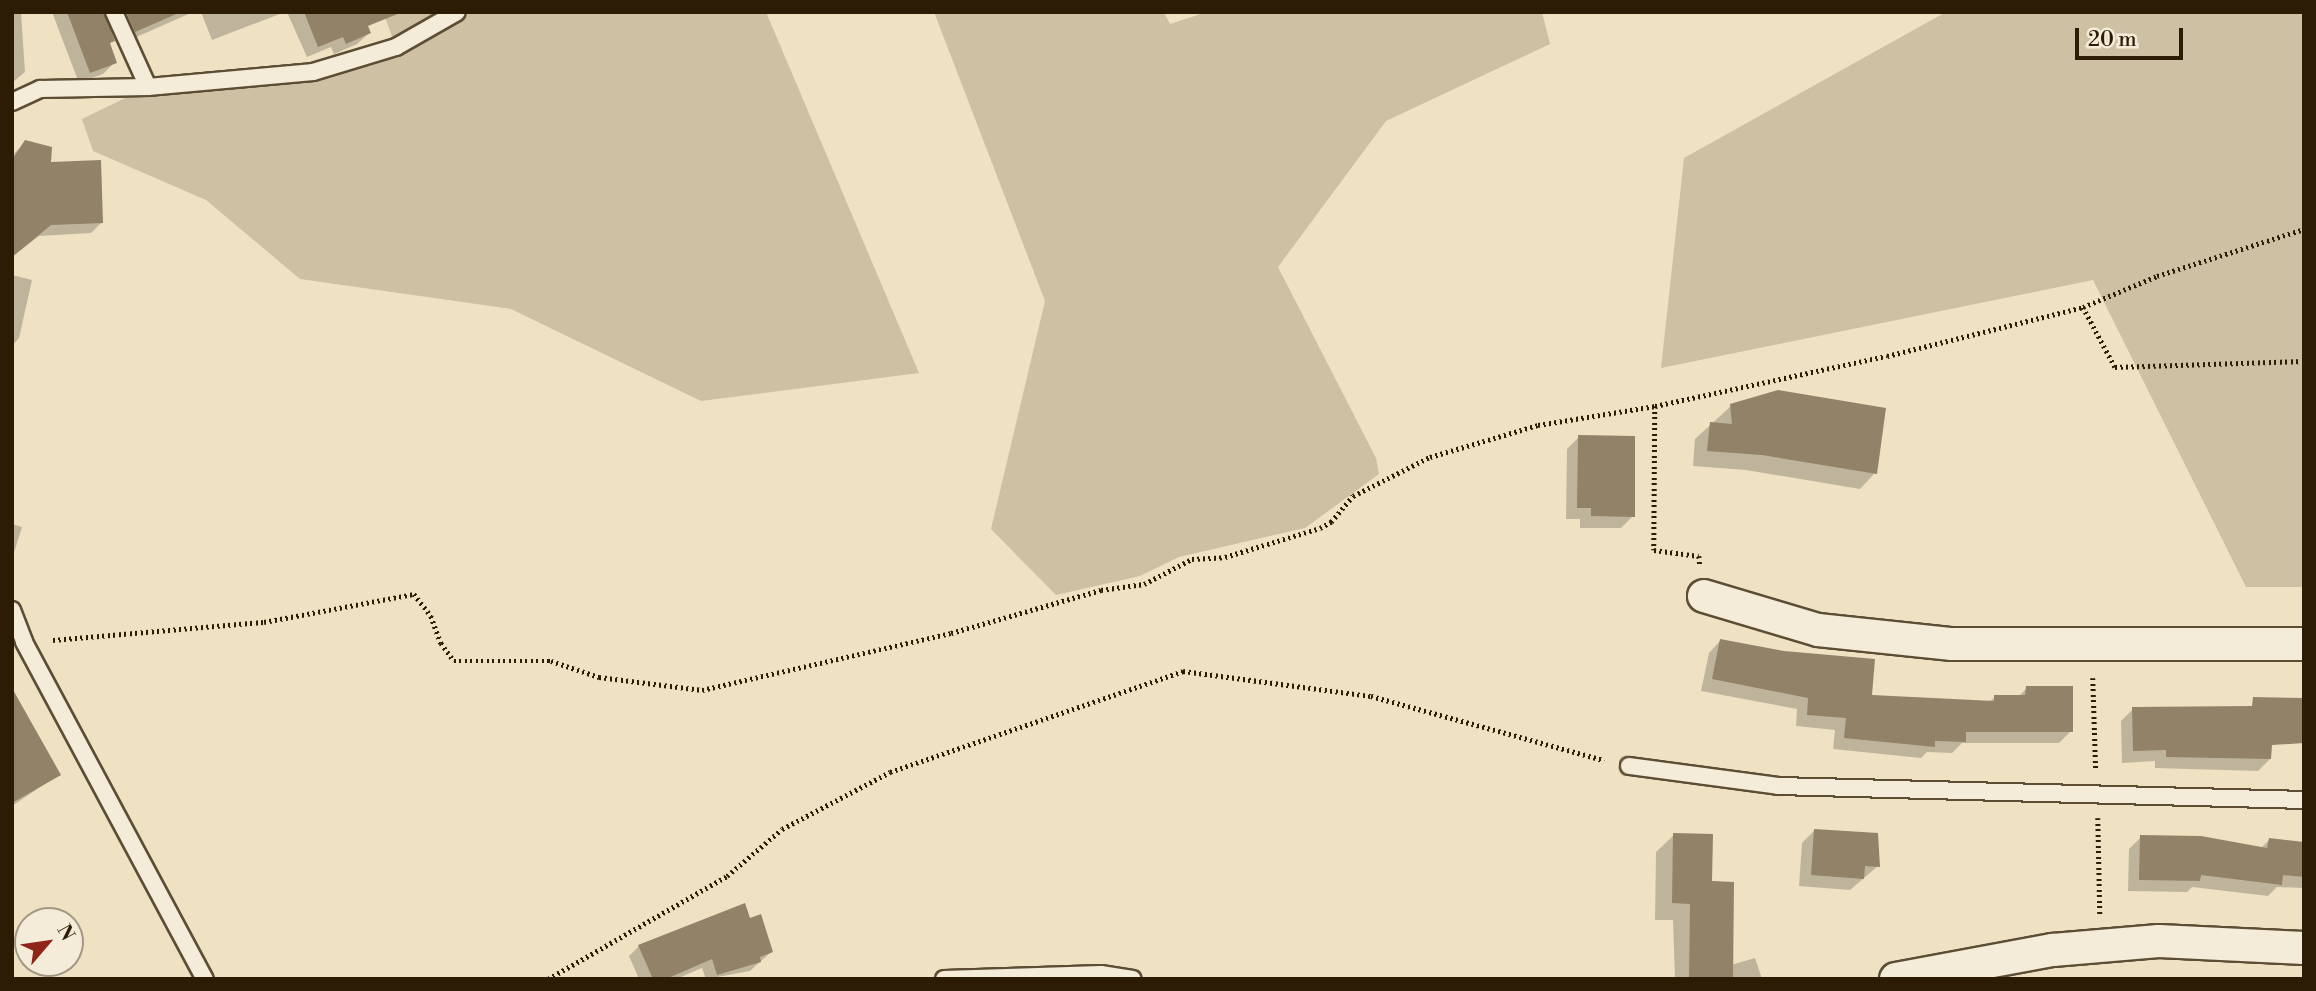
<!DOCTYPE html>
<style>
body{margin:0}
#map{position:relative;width:2316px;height:991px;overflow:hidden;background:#eee2c3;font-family:"Libre Bodoni",serif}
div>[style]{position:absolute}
.green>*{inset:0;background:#cdc0a3}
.shadow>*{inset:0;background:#0003}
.building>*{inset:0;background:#918268}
.path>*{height:4.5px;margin-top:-2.25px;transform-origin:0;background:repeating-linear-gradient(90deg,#2c1b05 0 2px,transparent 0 5.5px)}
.roads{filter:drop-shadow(2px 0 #5c4d34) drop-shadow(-2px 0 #5c4d34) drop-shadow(0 2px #5c4d34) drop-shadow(0 -2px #5c4d34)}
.service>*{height:16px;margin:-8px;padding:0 8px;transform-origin:8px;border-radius:8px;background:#f4ecd8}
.minor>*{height:32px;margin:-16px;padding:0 16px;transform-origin:16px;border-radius:16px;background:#f4ecd8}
span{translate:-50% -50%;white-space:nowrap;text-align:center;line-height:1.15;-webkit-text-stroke:7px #f4ecd8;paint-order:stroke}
.frame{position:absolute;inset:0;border:14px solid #2c1b05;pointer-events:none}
.north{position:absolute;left:14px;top:907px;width:70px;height:70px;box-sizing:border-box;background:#f4ecd8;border:2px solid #a49884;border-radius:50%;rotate:61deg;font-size:19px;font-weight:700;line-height:28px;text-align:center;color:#2c1b05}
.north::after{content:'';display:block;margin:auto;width:24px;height:32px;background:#8f2418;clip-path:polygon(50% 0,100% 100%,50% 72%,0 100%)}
.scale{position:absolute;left:2075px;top:28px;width:108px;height:32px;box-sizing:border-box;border:4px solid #2c1b05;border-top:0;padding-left:9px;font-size:21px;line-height:24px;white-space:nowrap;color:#2c1b05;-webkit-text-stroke:5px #f4ecd8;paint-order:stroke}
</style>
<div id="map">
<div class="green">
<div style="clip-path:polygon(383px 12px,766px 12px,919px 373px,701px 401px,511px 309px,300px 279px,206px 200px,93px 151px,82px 119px,148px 87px,319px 71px,396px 47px)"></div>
<div style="clip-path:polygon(934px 12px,1164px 12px,1170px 24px,1207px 12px,1542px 12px,1550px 44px,1386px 121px,1278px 267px,1376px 458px,1379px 474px,1305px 528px,1179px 557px,1140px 576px,1056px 595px,991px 529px,1045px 301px)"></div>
<div style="clip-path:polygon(1946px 12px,2304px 12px,2304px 587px,2246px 587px,2093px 280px,1661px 368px,1684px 158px)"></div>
</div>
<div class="shadow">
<div style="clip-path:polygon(12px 12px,21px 12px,25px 72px,12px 83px)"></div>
<div style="clip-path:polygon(52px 12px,193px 12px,123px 43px,109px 15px,103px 14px,113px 40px,108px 45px,115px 62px,103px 74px,79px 83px)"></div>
<div style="clip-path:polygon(201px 12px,285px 12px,212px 40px)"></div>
<div style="clip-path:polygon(287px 12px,360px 12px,369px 33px,357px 44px,334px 54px,331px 47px,307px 57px)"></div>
<div style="clip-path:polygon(25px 142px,102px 222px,91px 233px,39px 236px,12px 257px,12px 156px)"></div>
<div style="clip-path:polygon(12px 275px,32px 280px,19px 338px,12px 346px)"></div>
<div style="clip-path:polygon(1731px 406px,1875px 473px,1860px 489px,1746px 470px,1693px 466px,1695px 439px)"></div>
<div style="clip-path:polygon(1579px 437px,1633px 516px,1621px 528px,1580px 528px,1580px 519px,1566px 519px,1567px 449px)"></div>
<div style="clip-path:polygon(12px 524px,22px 527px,12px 559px)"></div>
<div style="clip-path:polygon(1720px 641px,1870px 697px,1988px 703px,1995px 697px,2018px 697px,2027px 688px,2071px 731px,2059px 743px,1962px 743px,1952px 753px,1927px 752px,1921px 758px,1833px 749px,1835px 730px,1796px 726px,1797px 709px,1701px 691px,1709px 653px)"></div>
<div style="clip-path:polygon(2133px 709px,2270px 759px,2258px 771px,2155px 768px,2155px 761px,2122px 763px,2121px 721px)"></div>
<div style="clip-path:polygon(12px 713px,58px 775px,12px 806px)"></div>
<div style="clip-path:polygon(1814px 831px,1878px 866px,1850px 890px,1799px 886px,1802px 843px)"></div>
<div style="clip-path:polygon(1674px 835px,1710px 883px,1731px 965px,1755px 958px,1762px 979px,1675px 979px,1673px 920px,1655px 920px,1656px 852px)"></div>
<div style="clip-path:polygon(2141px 837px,2261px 848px,2269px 840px,2304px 844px,2304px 888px,2277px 887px,2268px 896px,2192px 887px,2187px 892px,2128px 891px,2129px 849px)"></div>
<div style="clip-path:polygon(749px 920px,771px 952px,750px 971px,706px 979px,702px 968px,676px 979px,639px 979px,629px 956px,639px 946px)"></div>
</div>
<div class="building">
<div style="clip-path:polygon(67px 12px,104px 12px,115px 41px,110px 43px,117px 63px,90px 73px)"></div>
<div style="clip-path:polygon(126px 12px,181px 12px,135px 32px)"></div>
<div style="clip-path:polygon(304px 12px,400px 12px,400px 13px,368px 26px,371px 33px,346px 44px,343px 37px,318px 47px)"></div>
<div style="clip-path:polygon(25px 140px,52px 147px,51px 162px,101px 160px,103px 223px,51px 225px,12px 257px,12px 160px)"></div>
<div style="clip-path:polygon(1778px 390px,1886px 408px,1877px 474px,1762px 455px,1707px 451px,1710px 422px,1732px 424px,1730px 404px)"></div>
<div style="clip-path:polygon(1578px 435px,1635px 436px,1635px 517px,1591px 516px,1591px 508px,1577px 508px)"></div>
<div style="clip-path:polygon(1720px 639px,1784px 651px,1875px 659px,1872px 695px,1994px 701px,1994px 695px,2025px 695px,2026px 686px,2073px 686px,2073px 732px,1966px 732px,1966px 742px,1935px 741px,1935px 747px,1844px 738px,1846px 718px,1807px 715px,1808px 698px,1712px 679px)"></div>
<div style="clip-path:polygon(12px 688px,61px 775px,12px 803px)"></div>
<div style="clip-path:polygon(2253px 697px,2304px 698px,2304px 743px,2272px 745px,2271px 759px,2166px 757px,2166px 750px,2133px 751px,2132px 707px,2252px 706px)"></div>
<div style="clip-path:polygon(1814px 829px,1878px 833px,1880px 867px,1865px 866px,1864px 879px,1811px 875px)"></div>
<div style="clip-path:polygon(1673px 833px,1713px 834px,1712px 881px,1734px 882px,1733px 979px,1689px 979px,1690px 904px,1672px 903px)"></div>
<div style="clip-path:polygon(2140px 835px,2201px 836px,2267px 848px,2269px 838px,2304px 842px,2304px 877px,2283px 875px,2282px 885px,2201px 875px,2200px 881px,2139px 880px)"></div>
<div style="clip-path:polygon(745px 903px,750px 918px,761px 914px,773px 952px,760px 957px,761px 962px,717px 975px,712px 959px,666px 979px,653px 979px,638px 945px)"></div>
</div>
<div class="path">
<div style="left:2083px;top:307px;width:68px;rotate:61.9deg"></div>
<div style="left:2115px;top:367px;width:189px;rotate:-1.8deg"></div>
<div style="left:1655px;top:406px;width:144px;rotate:90.4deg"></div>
<div style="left:1654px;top:550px;width:45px;rotate:7.6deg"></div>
<div style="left:1699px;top:556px;width:10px;rotate:84deg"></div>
<div style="left:53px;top:640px;width:212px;rotate:-4.9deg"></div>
<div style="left:264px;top:622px;width:153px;rotate:-10.6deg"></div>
<div style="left:414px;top:594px;width:28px;rotate:52deg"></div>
<div style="left:431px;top:616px;width:29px;rotate:70deg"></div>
<div style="left:441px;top:643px;width:22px;rotate:54deg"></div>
<div style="left:454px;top:661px;width:97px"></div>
<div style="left:551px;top:661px;width:51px;rotate:18.4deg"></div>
<div style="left:599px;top:677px;width:104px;rotate:7.2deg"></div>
<div style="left:702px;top:690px;width:255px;rotate:-12.9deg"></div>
<div style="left:951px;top:633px;width:156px;rotate:-16deg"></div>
<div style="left:1101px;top:590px;width:43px;rotate:-7.9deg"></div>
<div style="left:1144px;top:584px;width:54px;rotate:-27.5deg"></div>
<div style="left:1192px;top:559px;width:33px;rotate:-3deg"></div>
<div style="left:1225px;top:557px;width:99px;rotate:-17deg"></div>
<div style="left:1320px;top:528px;width:13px;rotate:-29deg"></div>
<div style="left:1331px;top:522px;width:34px;rotate:-50deg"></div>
<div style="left:1353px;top:496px;width:86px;rotate:-26.9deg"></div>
<div style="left:1430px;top:457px;width:113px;rotate:-16.5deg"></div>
<div style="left:1538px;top:425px;width:119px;rotate:-9.2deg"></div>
<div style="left:1655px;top:406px;width:237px;rotate:-12.2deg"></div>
<div style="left:1887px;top:356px;width:202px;rotate:-14deg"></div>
<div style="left:2083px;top:307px;width:80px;rotate:-22.7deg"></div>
<div style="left:2157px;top:276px;width:154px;rotate:-17.7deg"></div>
<div style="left:2093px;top:678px;width:93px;rotate:88.2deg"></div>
<div style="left:2098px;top:818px;width:97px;rotate:88.8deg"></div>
<div style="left:548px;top:979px;width:207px;rotate:-29.9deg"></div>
<div style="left:727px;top:876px;width:72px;rotate:-40.5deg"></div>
<div style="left:782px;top:829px;width:122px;rotate:-27.8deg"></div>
<div style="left:890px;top:772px;width:310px;rotate:-19deg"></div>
<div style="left:1183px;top:671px;width:190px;rotate:7.6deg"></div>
<div style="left:1371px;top:696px;width:242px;rotate:15.4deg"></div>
</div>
<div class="roads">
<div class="service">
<div style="left:114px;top:12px;width:82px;rotate:65.6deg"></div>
<div style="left:12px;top:102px;width:31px;rotate:-25deg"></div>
<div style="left:40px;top:89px;width:108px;rotate:-1.1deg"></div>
<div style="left:148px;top:87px;width:166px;rotate:-5.2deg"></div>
<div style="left:313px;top:72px;width:87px;rotate:-16.8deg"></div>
<div style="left:396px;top:47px;width:70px;rotate:-29.8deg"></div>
<div style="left:12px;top:610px;width:34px;rotate:69deg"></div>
<div style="left:24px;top:642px;width:383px;rotate:61.8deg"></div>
<div style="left:1629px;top:766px;width:150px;rotate:7.6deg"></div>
<div style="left:1778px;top:786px;width:526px;rotate:1.52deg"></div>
<div style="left:944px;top:979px;width:157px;rotate:-1.8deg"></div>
<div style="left:1101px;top:974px;width:32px;rotate:9deg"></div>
</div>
<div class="minor">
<div style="left:1704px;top:596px;width:119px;rotate:16.6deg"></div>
<div style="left:1818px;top:630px;width:135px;rotate:6deg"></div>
<div style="left:1952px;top:644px;width:352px"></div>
<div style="left:1896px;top:979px;width:160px;rotate:-10.5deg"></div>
<div style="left:2053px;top:950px;width:106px;rotate:-4.9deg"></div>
<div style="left:2159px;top:941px;width:145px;rotate:2.8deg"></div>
</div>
</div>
<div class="frame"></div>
<div class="north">N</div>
<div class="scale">20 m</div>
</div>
